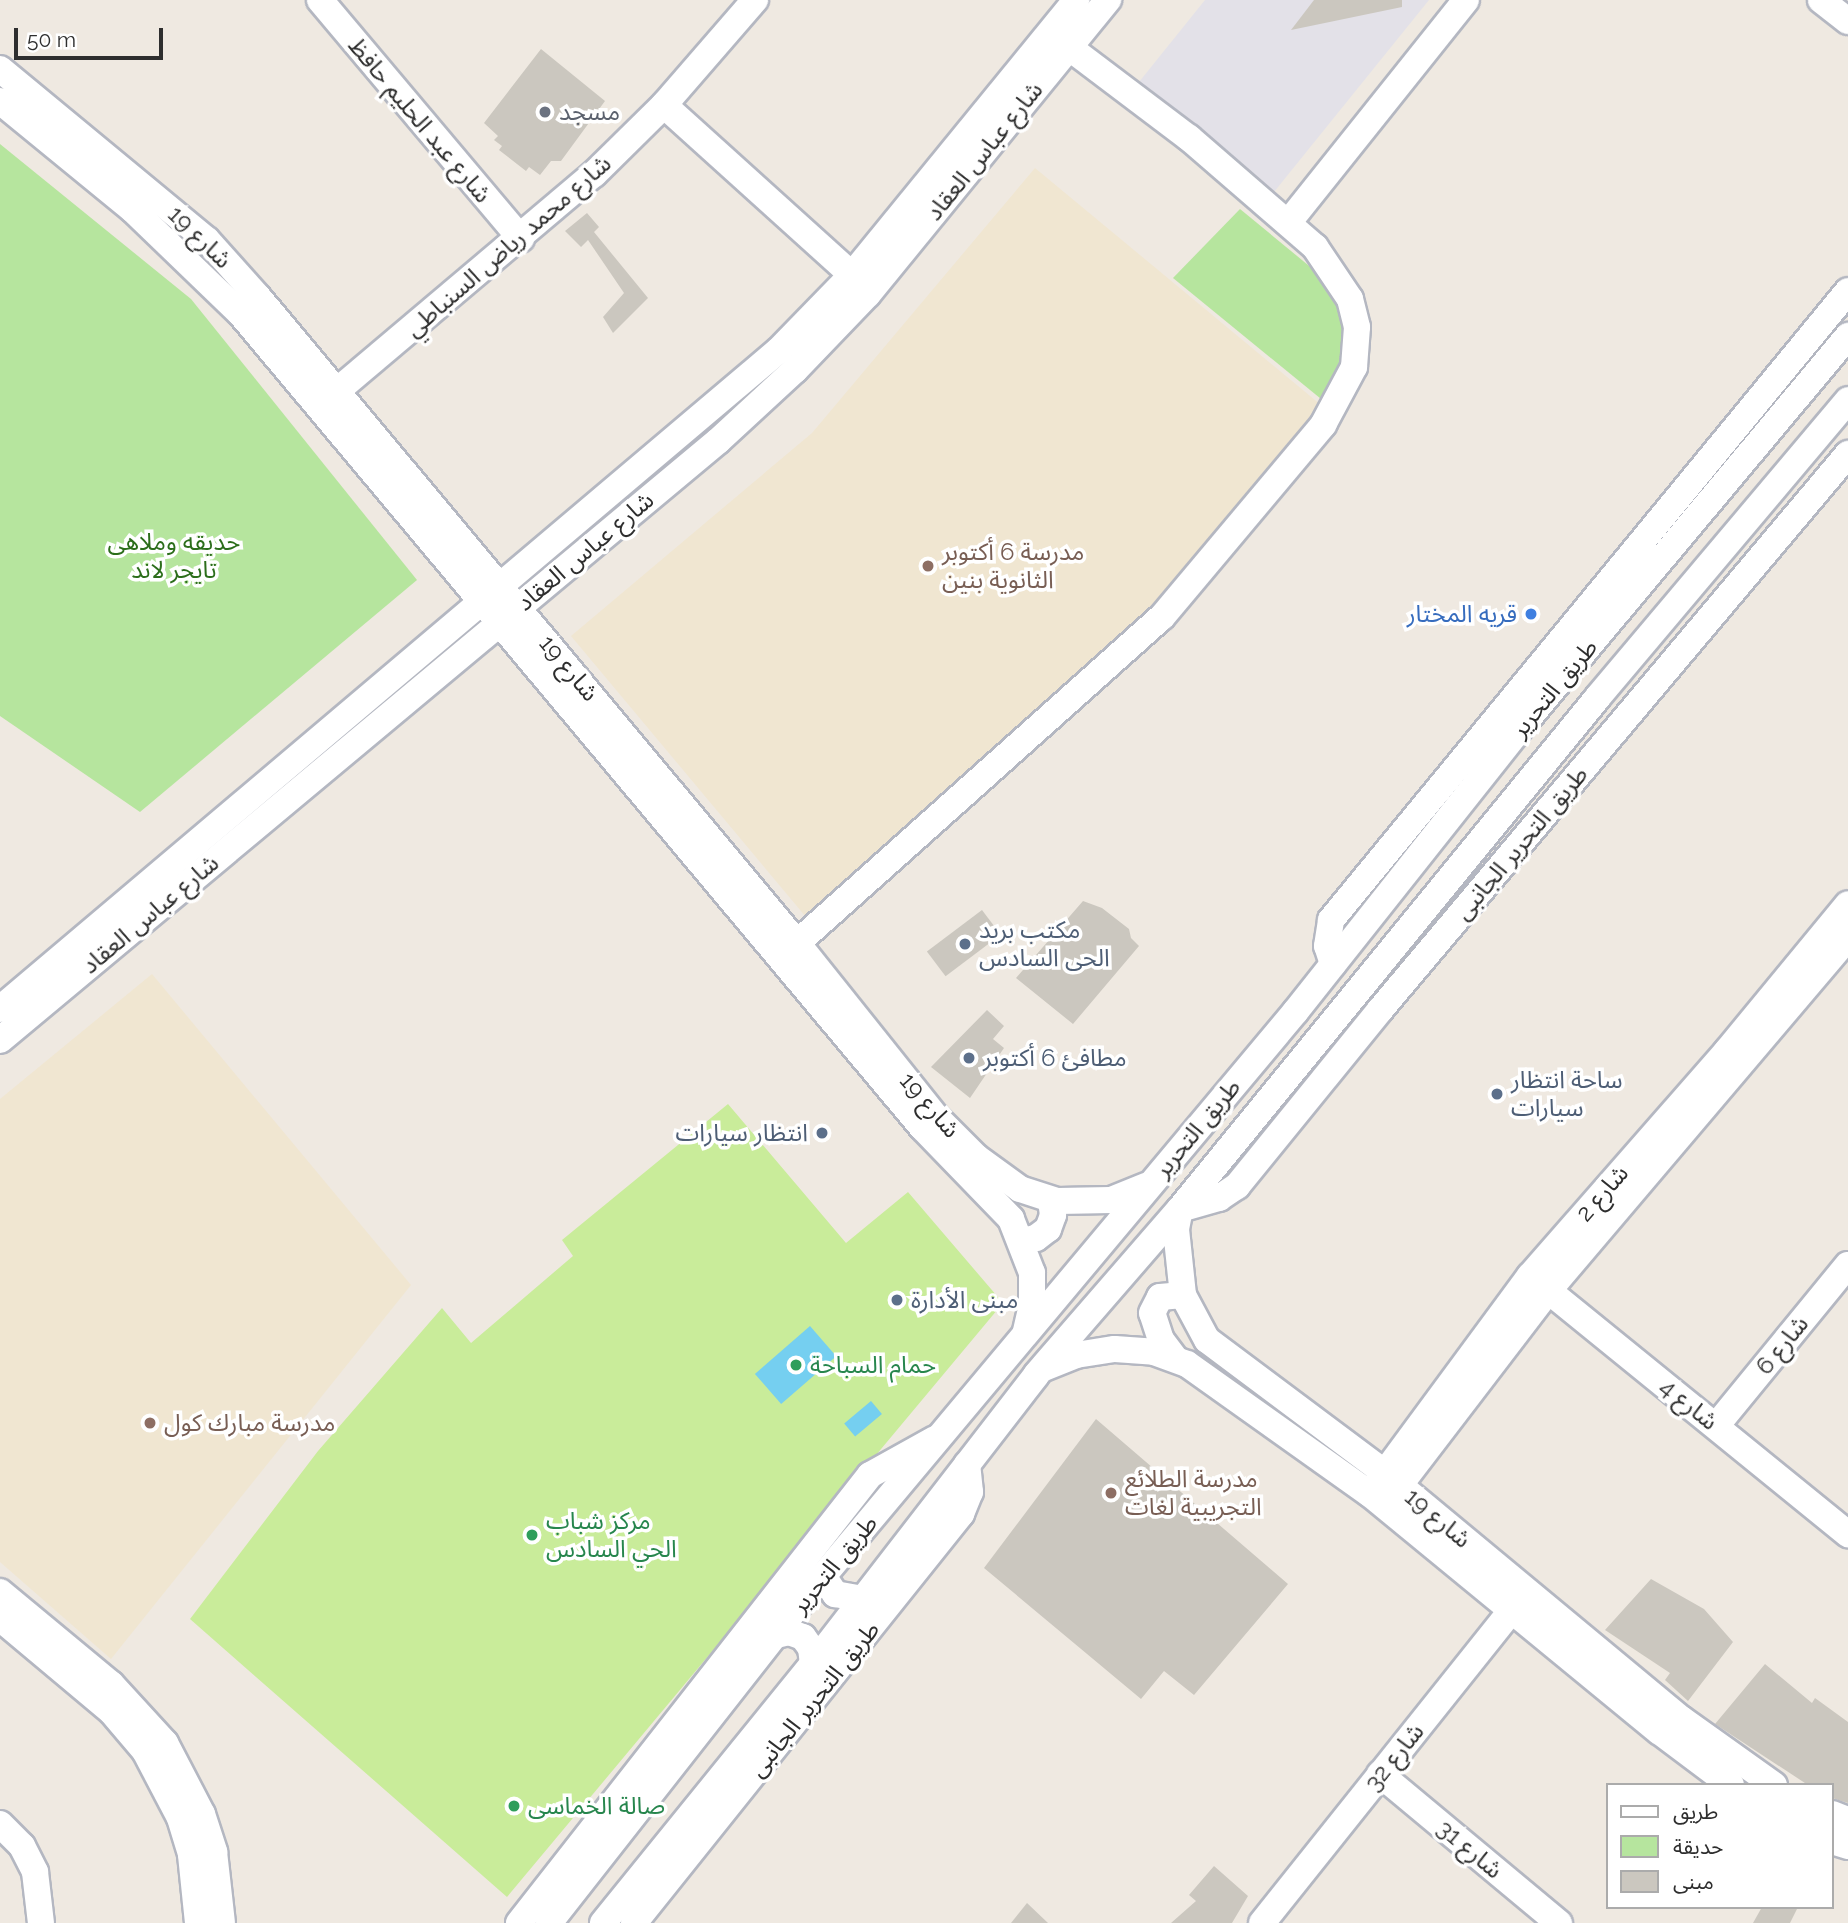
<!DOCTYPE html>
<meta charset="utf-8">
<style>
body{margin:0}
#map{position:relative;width:1848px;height:1923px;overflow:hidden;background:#efe9e1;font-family:Raleway,"Noto Sans Arabic",sans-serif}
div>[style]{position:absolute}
.industrial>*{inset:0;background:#e3e1e8}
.education>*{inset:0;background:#f0e6d1}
.green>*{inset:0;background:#b6e59e}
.pitch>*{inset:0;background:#c9ec9a}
.water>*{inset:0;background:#75cff0;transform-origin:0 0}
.building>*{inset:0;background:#cbc7bf;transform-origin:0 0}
.roads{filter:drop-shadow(2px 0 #b4b7c1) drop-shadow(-2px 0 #b4b7c1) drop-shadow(0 2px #b4b7c1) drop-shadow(0 -2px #b4b7c1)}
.minor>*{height:26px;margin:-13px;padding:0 13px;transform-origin:13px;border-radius:13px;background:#fff}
.dots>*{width:19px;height:19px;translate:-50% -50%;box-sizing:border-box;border:4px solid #fff;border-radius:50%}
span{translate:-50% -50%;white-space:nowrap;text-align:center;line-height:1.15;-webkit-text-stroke:7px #fff;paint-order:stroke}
.worship-label{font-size:24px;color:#5b616d}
.left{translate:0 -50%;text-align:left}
.street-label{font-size:24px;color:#2e2e2e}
.park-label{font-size:24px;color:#2c6e1b}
.education-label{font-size:24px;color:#785e54}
.shop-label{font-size:24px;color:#366cbe}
.right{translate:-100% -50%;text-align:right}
.service-label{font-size:24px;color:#4e5e75}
.leisure-label{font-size:24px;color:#27864d}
.legend{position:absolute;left:1606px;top:1783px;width:228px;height:126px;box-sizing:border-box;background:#fff;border:2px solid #ababab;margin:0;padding:9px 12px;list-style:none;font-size:21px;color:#2e2e2e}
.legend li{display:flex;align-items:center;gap:14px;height:35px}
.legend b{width:35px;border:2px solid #ababab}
.scale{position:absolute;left:14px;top:28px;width:149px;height:32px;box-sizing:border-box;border:4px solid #2e2e2e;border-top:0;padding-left:9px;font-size:21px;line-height:24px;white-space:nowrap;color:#2e2e2e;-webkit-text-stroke:5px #fff;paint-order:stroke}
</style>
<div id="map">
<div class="industrial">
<div style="clip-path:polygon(1205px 0,1429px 0,1274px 192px,1139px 82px)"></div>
</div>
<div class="education">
<div style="clip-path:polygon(1035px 168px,1327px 410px,1161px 615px,811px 923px,571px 636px,812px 433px)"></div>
<div style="clip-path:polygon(152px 974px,411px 1285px,111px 1659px,0 1562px,0 1099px)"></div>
</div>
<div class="green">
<div style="clip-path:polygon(0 144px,191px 299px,417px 580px,140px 812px,0 716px)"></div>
<div style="clip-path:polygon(1240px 209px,1325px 279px,1330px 288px,1345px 326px,1346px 371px,1326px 403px,1173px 278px)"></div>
</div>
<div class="pitch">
<div style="clip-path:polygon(728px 1104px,846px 1243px,908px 1192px,1003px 1303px,507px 1897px,190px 1619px,318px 1451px,442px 1308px,471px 1343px,573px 1256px,562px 1240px)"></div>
</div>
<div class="water">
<div style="left:810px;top:1326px;width:40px;height:73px;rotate:49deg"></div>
<div style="left:871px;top:1401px;width:17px;height:35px;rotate:50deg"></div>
</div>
<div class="building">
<div style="clip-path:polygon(1314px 0,1402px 0,1402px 7px,1291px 30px)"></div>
<div style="clip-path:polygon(541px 49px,605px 101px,561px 161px,551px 161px,540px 175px,529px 167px,526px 171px,499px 150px,502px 146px,494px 140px,498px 136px,484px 123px)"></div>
<div style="clip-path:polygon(587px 213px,599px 227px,594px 232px,648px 298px,613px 333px,603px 317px,624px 293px,588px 240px,581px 247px,565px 231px)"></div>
<div style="clip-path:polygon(1083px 901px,1102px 908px,1129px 929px,1131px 938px,1139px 946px,1073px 1024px,1016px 978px)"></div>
<div style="left:982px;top:910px;width:31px;height:69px;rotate:53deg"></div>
<div style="clip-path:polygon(987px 1010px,1004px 1026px,993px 1039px,1004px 1048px,970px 1098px,931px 1067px)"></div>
<div style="clip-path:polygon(1096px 1419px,1288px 1584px,1194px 1695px,1164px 1671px,1141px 1699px,984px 1568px)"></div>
<div style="clip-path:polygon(1651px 1579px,1704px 1609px,1733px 1642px,1688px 1701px,1665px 1680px,1670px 1673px,1605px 1630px)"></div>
<div style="clip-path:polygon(1765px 1664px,1812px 1703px,1815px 1698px,1848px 1722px,1848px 1803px,1832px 1798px,1832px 1785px,1808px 1785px,1715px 1724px)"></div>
<div style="clip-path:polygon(1214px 1866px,1248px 1896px,1232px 1923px,1171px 1923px,1196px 1901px,1189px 1895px)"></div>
<div style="clip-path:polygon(1027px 1903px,1048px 1923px,1011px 1923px)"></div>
<div style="clip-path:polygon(1762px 1907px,1798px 1907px,1790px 1923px,1753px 1923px)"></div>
</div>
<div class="roads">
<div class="minor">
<div style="left:320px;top:0;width:312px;rotate:49.9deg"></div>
<div style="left:1821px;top:0;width:34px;rotate:38deg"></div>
<div style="left:0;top:69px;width:268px;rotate:39.6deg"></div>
<div style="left:207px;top:240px;width:76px;rotate:48.2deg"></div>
<div style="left:258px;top:297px;width:841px;rotate:50.16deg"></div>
<div style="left:797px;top:943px;width:221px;rotate:51.4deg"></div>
<div style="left:935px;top:1116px;width:58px;rotate:45deg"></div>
<div style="left:976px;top:1157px;width:54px;rotate:36deg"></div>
<div style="left:1020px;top:1189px;width:40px;rotate:18deg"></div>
<div style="left:1058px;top:1201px;width:53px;rotate:-1.1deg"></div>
<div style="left:1111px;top:1200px;width:38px;rotate:-22deg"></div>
<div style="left:0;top:101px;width:172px;rotate:39.3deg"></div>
<div style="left:133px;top:210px;width:150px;rotate:43.9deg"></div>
<div style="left:241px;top:314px;width:1061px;rotate:50.05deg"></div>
<div style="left:922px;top:1127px;width:128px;rotate:45.9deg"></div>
<div style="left:1011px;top:1219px;width:58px;rotate:68.7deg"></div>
<div style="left:1032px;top:1273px;width:32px;rotate:90deg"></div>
<div style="left:1032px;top:1305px;width:28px;rotate:103deg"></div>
<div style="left:664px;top:105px;width:253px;rotate:42.1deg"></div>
<div style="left:1288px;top:223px;width:285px;rotate:-51.4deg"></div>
<div style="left:338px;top:390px;width:335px;rotate:-40.2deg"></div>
<div style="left:594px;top:174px;width:98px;rotate:-44.6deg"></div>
<div style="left:664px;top:105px;width:139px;rotate:-49.1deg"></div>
<div style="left:797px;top:943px;width:489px;rotate:-41.8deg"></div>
<div style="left:1162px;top:617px;width:251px;rotate:-50deg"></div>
<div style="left:1323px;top:425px;width:66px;rotate:-61.9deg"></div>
<div style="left:1354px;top:367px;width:40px;rotate:-85.7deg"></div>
<div style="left:1357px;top:327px;width:29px;rotate:-104deg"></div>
<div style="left:1350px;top:299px;width:63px;rotate:-123.9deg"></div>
<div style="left:1315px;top:247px;width:167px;rotate:-139.1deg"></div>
<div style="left:1189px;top:138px;width:166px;rotate:-142.9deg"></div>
<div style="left:1333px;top:964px;width:19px;rotate:-108deg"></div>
<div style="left:1327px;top:946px;width:26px;rotate:-81deg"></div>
<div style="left:1331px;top:920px;width:814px;rotate:-50.58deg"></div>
<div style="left:0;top:1009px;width:1020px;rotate:-40.23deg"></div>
<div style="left:779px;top:350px;width:105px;rotate:-45.8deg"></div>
<div style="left:852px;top:275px;width:355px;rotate:-50.8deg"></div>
<div style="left:0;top:1040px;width:935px;rotate:-39.84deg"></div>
<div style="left:718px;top:441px;width:105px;rotate:-42.7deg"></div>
<div style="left:795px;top:370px;width:105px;rotate:-46.2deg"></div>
<div style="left:868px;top:294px;width:380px;rotate:-50.8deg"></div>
<div style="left:1022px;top:1241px;width:14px;rotate:-12deg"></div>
<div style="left:1036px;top:1238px;width:15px;rotate:-37deg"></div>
<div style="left:1048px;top:1229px;width:15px;rotate:-70deg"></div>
<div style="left:1053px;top:1215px;width:15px;rotate:-98deg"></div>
<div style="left:1534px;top:1279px;width:405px;rotate:39.1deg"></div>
<div style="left:1174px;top:1357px;width:21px;rotate:-127deg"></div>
<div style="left:1161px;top:1340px;width:28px;rotate:-108deg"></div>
<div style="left:1152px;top:1313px;width:18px;rotate:-63deg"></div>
<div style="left:1160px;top:1297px;width:23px;rotate:-5deg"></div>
<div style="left:1044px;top:1368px;width:35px;rotate:-22deg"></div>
<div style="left:1076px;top:1355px;width:39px;rotate:-9deg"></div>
<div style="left:1115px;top:1349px;width:39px;rotate:4deg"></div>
<div style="left:1154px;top:1352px;width:35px;rotate:20deg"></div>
<div style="left:1187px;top:1364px;width:224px;rotate:35.4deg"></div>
<div style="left:1370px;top:1494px;width:374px;rotate:39.4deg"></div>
<div style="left:1659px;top:1731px;width:90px;rotate:36.9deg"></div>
<div style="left:1716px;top:1426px;width:208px;rotate:-50.7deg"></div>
<div style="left:1375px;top:1486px;width:261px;rotate:-53.6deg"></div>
<div style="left:1530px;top:1276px;width:299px;rotate:-48.8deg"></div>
<div style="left:1727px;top:1051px;width:190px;rotate:-50.5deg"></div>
<div style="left:1389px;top:1499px;width:263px;rotate:-52.6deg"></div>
<div style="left:1549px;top:1290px;width:463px;rotate:-49.7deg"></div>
<div style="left:823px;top:1576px;width:22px;rotate:56deg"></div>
<div style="left:835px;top:1594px;width:27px;rotate:10deg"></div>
<div style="left:0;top:1592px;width:144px;rotate:39.7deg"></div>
<div style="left:111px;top:1684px;width:80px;rotate:47.5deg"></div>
<div style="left:165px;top:1743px;width:80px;rotate:62.5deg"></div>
<div style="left:202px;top:1814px;width:40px;rotate:72deg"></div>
<div style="left:214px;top:1852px;width:71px;rotate:83.6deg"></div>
<div style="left:0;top:1618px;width:146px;rotate:40deg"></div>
<div style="left:112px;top:1712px;width:51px;rotate:49.8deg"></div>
<div style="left:145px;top:1751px;width:76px;rotate:62.4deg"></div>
<div style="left:180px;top:1818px;width:39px;rotate:73deg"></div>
<div style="left:191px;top:1855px;width:68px;rotate:84.1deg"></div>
<div style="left:776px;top:1635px;width:13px;rotate:-13deg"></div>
<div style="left:789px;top:1632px;width:15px;rotate:20deg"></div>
<div style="left:803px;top:1637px;width:14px;rotate:54deg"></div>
<div style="left:811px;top:1648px;width:16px;rotate:83deg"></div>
<div style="left:1380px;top:1774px;width:233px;rotate:39.8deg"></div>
<div style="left:1774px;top:1785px;width:114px;rotate:-144.6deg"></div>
<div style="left:1681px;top:1719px;width:385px;rotate:-140.3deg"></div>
<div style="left:1385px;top:1473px;width:222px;rotate:-143.2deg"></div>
<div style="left:1207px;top:1340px;width:51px;rotate:-118.1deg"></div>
<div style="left:1183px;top:1295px;width:66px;rotate:-96.1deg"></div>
<div style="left:1176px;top:1229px;width:20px;rotate:-79deg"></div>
<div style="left:1180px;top:1209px;width:41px;rotate:-15.8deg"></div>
<div style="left:1219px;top:1198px;width:22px;rotate:-34deg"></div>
<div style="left:1237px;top:1186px;width:227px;rotate:-50.9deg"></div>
<div style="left:1380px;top:1010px;width:727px;rotate:-49.91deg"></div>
<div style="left:1832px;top:1814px;width:17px;rotate:21deg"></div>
<div style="left:0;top:1824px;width:31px;rotate:45deg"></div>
<div style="left:22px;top:1846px;width:29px;rotate:63deg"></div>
<div style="left:35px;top:1872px;width:51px;rotate:83.3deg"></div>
<div style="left:1832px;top:1841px;width:17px;rotate:17deg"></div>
<div style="left:519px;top:1923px;width:569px;rotate:-51.92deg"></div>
<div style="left:870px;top:1475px;width:74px;rotate:-29deg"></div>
<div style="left:549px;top:1923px;width:403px;rotate:-51.9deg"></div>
<div style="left:798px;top:1606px;width:776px;rotate:-50.07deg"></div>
<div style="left:1296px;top:1011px;width:362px;rotate:-51.6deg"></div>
<div style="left:1521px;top:727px;width:510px;rotate:-50.09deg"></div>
<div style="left:603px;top:1923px;width:333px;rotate:-51deg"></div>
<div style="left:813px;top:1664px;width:365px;rotate:-52.3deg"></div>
<div style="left:1036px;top:1375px;width:220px;rotate:-49.1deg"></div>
<div style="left:1180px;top:1209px;width:661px;rotate:-50.77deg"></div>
<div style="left:1598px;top:697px;width:388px;rotate:-49.9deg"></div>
<div style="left:634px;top:1923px;width:524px;rotate:-51.36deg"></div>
<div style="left:961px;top:1514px;width:24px;rotate:-68deg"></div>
<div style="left:970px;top:1492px;width:28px;rotate:-96deg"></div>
<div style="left:1262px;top:1923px;width:416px;rotate:-51.4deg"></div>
</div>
</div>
<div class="dots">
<div style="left:545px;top:112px;background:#6b7280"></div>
<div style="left:928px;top:566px;background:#8d6e63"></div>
<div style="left:1531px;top:614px;background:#3f7fe0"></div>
<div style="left:965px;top:944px;background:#5c6f8a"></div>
<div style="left:969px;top:1058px;background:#5c6f8a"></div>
<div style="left:1497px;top:1094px;background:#5c6f8a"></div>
<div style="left:822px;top:1133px;background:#5c6f8a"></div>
<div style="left:897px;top:1300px;background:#5c6f8a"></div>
<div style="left:796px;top:1365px;background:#2e9e5b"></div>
<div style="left:150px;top:1423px;background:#8d6e63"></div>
<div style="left:1111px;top:1493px;background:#8d6e63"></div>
<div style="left:532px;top:1535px;background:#2e9e5b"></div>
<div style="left:514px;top:1806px;background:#2e9e5b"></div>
</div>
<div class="worship-label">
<span class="left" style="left:559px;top:112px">مسجد</span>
</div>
<div class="street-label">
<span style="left:420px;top:120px;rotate:50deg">شارع عبد الحليم حافظ</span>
<span style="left:984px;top:151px;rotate:-51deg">شارع عباس العقاد</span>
<span style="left:200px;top:237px;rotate:44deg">شارع 19</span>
<span style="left:508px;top:246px;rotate:-41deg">شارع محمد رياض السنباطي</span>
<span style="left:585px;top:551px;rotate:-40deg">شارع عباس العقاد</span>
<span style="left:569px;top:668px;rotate:50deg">شارع 19</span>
<span style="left:1554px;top:688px;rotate:-50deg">طريق التحرير</span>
<span style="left:1521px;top:843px;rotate:-50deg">طريق التحرير الجانبى</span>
<span style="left:150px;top:914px;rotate:-40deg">شارع عباس العقاد</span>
<span style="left:930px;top:1105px;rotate:49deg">شارع 19</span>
<span style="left:1197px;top:1128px;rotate:-50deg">طريق التحرير</span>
<span style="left:1602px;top:1193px;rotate:-49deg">شارع 2</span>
<span style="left:1782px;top:1345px;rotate:-51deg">شارع 6</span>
<span style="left:1689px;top:1404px;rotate:39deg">شارع 4</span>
<span style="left:1438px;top:1518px;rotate:40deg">شارع 19</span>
<span style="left:834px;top:1564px;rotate:-50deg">طريق التحرير</span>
<span style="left:814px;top:1699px;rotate:-51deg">طريق التحرير الجانبى</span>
<span style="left:1394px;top:1757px;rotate:-51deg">شارع 32</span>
<span style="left:1470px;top:1849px;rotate:40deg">شارع 31</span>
</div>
<div class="park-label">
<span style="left:174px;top:556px">حديقه وملاهى<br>تايجر لاند</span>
</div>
<div class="education-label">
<span class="left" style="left:942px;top:566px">مدرسة 6 أكتوبر<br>الثانوية بنين</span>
<span class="left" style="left:164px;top:1423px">مدرسة مبارك كول</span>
<span class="left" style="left:1125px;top:1493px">مدرسة الطلائع<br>التجريبية لغات</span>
</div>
<div class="shop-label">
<span class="right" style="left:1517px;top:614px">قريه المختار</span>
</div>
<div class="service-label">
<span class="left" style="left:979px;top:944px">مكتب بريد<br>الحى السادس</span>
<span class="left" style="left:983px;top:1058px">مطافئ 6 أكتوبر</span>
<span class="left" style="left:1511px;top:1094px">ساحة انتظار<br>سيارات</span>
<span class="right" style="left:808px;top:1133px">انتظار سيارات</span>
<span class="left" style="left:911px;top:1300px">مبنى الأدارة</span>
</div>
<div class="leisure-label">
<span class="left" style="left:810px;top:1365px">حمام السباحة</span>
<span class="left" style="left:546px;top:1535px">مركز شباب<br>الحي السادس</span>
<span class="left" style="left:528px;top:1806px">صالة الخماسى</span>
</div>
<ul class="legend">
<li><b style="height:9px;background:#fff"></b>طريق</li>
<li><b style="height:19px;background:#b6e59e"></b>حديقة</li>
<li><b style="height:19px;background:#cbc7bf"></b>مبنى</li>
</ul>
<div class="scale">50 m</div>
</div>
